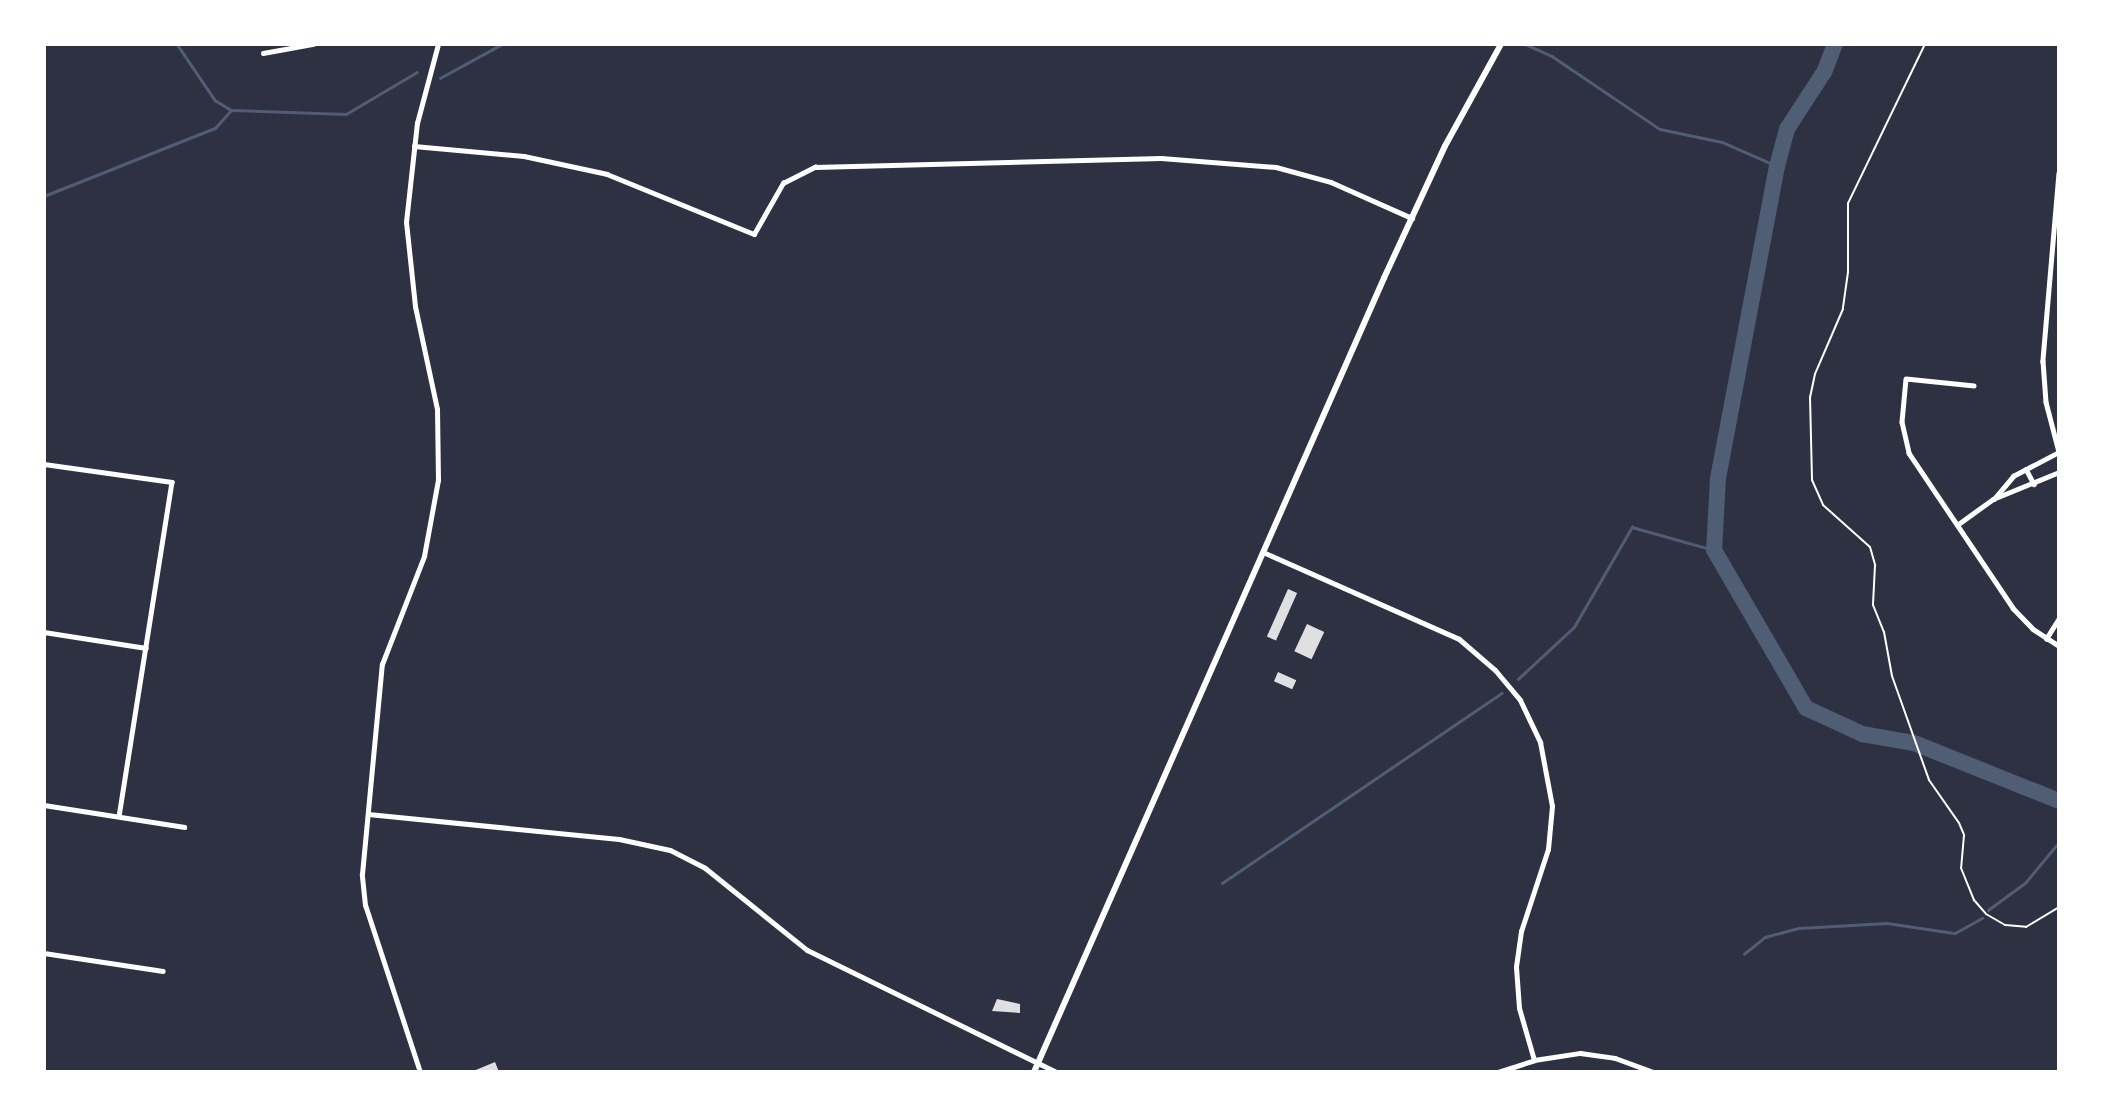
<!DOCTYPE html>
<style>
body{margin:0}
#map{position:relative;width:2103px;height:1116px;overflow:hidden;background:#2d3142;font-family:Figtree,sans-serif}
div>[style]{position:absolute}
.stream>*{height:2.5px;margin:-1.25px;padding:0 1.25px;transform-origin:1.25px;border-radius:1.25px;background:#4f5d75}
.river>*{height:16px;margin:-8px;padding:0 8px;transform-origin:8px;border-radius:8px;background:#4f5d75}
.building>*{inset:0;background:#e0e0e3;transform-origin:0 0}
.path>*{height:2px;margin:-1px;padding:0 1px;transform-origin:1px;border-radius:1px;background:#fff}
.minor>*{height:4.5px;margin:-2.25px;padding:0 2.25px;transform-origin:2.25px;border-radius:2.25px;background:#fff}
.tertiary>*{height:5px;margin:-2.5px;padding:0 2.5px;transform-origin:2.5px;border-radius:2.5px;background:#fff}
.primary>*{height:6px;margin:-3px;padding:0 3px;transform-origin:3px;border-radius:3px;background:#fff}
span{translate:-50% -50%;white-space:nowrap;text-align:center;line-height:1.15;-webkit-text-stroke:7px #fff;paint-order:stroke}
.frame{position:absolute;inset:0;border:46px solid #fff;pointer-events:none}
</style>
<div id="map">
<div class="stream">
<div style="left:177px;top:44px;width:68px;rotate:55.8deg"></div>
<div style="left:215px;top:100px;width:19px;rotate:32deg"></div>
<div style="left:231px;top:110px;width:115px;rotate:2deg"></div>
<div style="left:346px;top:114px;width:82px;rotate:-30.6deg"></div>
<div style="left:1525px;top:44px;width:30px;rotate:24deg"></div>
<div style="left:1552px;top:56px;width:130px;rotate:34.1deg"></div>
<div style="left:1660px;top:129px;width:63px;rotate:11.8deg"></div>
<div style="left:1722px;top:142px;width:60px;rotate:23.6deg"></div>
<div style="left:440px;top:78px;width:71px;rotate:-28.7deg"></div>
<div style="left:44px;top:196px;width:184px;rotate:-21.7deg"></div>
<div style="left:215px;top:128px;width:24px;rotate:-48deg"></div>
<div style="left:1518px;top:679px;width:76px;rotate:-42.9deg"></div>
<div style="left:1574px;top:627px;width:116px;rotate:-59.9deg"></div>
<div style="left:1632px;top:527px;width:85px;rotate:15.7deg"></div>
<div style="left:1222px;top:883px;width:338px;rotate:-34.2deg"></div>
<div style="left:1988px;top:910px;width:46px;rotate:-36.1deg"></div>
<div style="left:2025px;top:883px;width:53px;rotate:-50.3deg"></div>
<div style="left:1744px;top:954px;width:27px;rotate:-39deg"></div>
<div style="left:1765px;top:937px;width:35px;rotate:-15deg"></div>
<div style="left:1799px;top:928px;width:88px;rotate:-3.3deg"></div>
<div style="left:1887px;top:923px;width:69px;rotate:8.4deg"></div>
<div style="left:1955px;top:933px;width:31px;rotate:-29deg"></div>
</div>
<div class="river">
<div style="left:1835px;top:44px;width:30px;rotate:111deg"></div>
<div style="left:1824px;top:72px;width:68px;rotate:123deg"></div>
<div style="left:1787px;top:129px;width:38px;rotate:105deg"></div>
<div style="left:1777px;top:166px;width:319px;rotate:100.7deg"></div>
<div style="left:1718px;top:479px;width:71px;rotate:93.2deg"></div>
<div style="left:1714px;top:550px;width:183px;rotate:59.8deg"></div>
<div style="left:1806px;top:708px;width:62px;rotate:24.9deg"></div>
<div style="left:1862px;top:734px;width:53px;rotate:9.8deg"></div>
<div style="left:1914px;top:743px;width:156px;rotate:21.8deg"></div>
</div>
<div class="building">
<div style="left:1288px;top:589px;width:10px;height:52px;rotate:24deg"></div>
<div style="left:1307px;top:624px;width:19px;height:30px;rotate:25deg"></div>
<div style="left:1278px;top:672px;width:20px;height:10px;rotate:24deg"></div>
<div style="clip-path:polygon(997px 999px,1020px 1004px,1020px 1013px,992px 1011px)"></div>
<div style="clip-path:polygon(495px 1062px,499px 1072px,471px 1072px)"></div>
</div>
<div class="path">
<div style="left:1925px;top:44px;width:177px;rotate:115.8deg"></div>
<div style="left:1848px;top:203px;width:69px;rotate:90deg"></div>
<div style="left:1848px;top:272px;width:37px;rotate:98deg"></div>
<div style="left:1843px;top:309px;width:71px;rotate:113.3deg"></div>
<div style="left:1815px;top:374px;width:24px;rotate:102deg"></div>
<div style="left:1810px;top:397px;width:83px;rotate:88.6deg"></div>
<div style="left:1812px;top:480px;width:27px;rotate:66deg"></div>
<div style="left:1823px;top:505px;width:63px;rotate:41.8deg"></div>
<div style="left:1870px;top:547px;width:19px;rotate:74deg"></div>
<div style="left:1875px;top:565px;width:40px;rotate:92.9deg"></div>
<div style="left:1873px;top:605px;width:29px;rotate:68deg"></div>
<div style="left:1884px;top:632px;width:45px;rotate:79.7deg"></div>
<div style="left:1892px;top:676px;width:110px;rotate:70.4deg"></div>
<div style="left:1929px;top:780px;width:52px;rotate:55.1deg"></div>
<div style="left:1959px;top:823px;width:13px;rotate:67deg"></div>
<div style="left:1964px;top:835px;width:33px;rotate:95deg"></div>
<div style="left:1961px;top:868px;width:35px;rotate:68deg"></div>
<div style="left:1974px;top:900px;width:18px;rotate:49deg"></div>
<div style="left:1986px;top:914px;width:22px;rotate:30deg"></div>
<div style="left:2005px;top:925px;width:21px;rotate:5deg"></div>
<div style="left:2026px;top:927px;width:39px;rotate:-31deg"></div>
</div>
<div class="minor">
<div style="left:263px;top:53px;width:51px;rotate:-10.2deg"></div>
<div style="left:414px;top:146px;width:110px;rotate:5.2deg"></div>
<div style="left:524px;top:156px;width:85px;rotate:12.2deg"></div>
<div style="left:607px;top:174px;width:159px;rotate:22.2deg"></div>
<div style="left:754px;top:234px;width:59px;rotate:-60.4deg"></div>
<div style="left:783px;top:183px;width:36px;rotate:-27deg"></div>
<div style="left:815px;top:167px;width:346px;rotate:-1.5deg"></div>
<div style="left:1161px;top:158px;width:115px;rotate:4.5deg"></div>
<div style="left:1276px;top:167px;width:57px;rotate:15.3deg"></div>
<div style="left:1331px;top:182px;width:89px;rotate:24deg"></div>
<div style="left:2059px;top:173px;width:189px;rotate:94.9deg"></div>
<div style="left:2043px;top:361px;width:41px;rotate:85.8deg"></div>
<div style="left:2046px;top:402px;width:52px;rotate:75.4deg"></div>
<div style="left:1974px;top:386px;width:68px;rotate:-174.1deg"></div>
<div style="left:1906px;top:379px;width:43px;rotate:95.3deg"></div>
<div style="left:1902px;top:422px;width:32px;rotate:77deg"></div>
<div style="left:1909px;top:453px;width:187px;rotate:56.1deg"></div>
<div style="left:2013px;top:608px;width:29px;rotate:46deg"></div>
<div style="left:2033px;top:629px;width:31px;rotate:33deg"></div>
<div style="left:44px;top:464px;width:129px;rotate:8deg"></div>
<div style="left:172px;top:482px;width:338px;rotate:99deg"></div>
<div style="left:2026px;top:469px;width:17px;rotate:62deg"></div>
<div style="left:1994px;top:499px;width:30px;rotate:-50deg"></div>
<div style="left:2013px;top:476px;width:52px;rotate:-27.6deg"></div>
<div style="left:1957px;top:525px;width:44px;rotate:-35.8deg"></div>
<div style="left:1993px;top:499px;width:71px;rotate:-22.2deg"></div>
<div style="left:44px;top:632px;width:103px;rotate:8.9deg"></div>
<div style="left:2046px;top:639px;width:25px;rotate:-58deg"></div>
<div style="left:44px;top:805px;width:142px;rotate:8.9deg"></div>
<div style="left:44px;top:953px;width:120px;rotate:8.6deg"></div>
</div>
<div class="tertiary">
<div style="left:1265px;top:553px;width:212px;rotate:23.9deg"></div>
<div style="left:1459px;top:639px;width:48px;rotate:40.7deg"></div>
<div style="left:1495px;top:670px;width:39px;rotate:50deg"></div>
<div style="left:1520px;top:700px;width:47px;rotate:64.5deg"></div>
<div style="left:1540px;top:742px;width:65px;rotate:79.4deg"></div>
<div style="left:1552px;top:806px;width:43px;rotate:95.3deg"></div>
<div style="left:1548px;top:849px;width:86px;rotate:108.2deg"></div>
<div style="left:1521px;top:931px;width:36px;rotate:98deg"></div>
<div style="left:1516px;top:967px;width:41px;rotate:85.8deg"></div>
<div style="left:1519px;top:1008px;width:54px;rotate:73.9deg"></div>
<div style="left:368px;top:814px;width:252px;rotate:5.7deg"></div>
<div style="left:619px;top:839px;width:52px;rotate:12.2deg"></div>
<div style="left:670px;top:850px;width:39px;rotate:27deg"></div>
<div style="left:705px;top:868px;width:131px;rotate:38.8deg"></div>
<div style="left:807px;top:950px;width:277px;rotate:26.1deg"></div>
<div style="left:420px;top:1072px;width:176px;rotate:-108.2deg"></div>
<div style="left:365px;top:905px;width:31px;rotate:-96deg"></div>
<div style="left:362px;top:874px;width:211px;rotate:-84.6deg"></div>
<div style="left:382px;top:664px;width:116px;rotate:-68.7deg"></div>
<div style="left:424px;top:556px;width:77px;rotate:-79.6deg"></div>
<div style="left:438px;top:480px;width:71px;rotate:-90.8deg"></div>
<div style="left:437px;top:409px;width:105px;rotate:-102.1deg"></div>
<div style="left:415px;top:306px;width:84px;rotate:-96.1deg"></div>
<div style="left:406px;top:222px;width:100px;rotate:-83.7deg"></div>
<div style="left:417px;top:123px;width:82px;rotate:-75.1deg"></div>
<div style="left:1498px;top:1072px;width:38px;rotate:-18deg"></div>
<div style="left:1534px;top:1060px;width:47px;rotate:-8.7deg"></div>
<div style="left:1580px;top:1053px;width:35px;rotate:8deg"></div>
<div style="left:1615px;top:1058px;width:40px;rotate:20.2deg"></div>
</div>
<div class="primary">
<div style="left:1034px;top:1072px;width:868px;rotate:-66.21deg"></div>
<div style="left:1384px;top:278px;width:145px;rotate:-65.2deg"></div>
<div style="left:1445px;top:146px;width:116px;rotate:-61.2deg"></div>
</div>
<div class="frame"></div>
</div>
